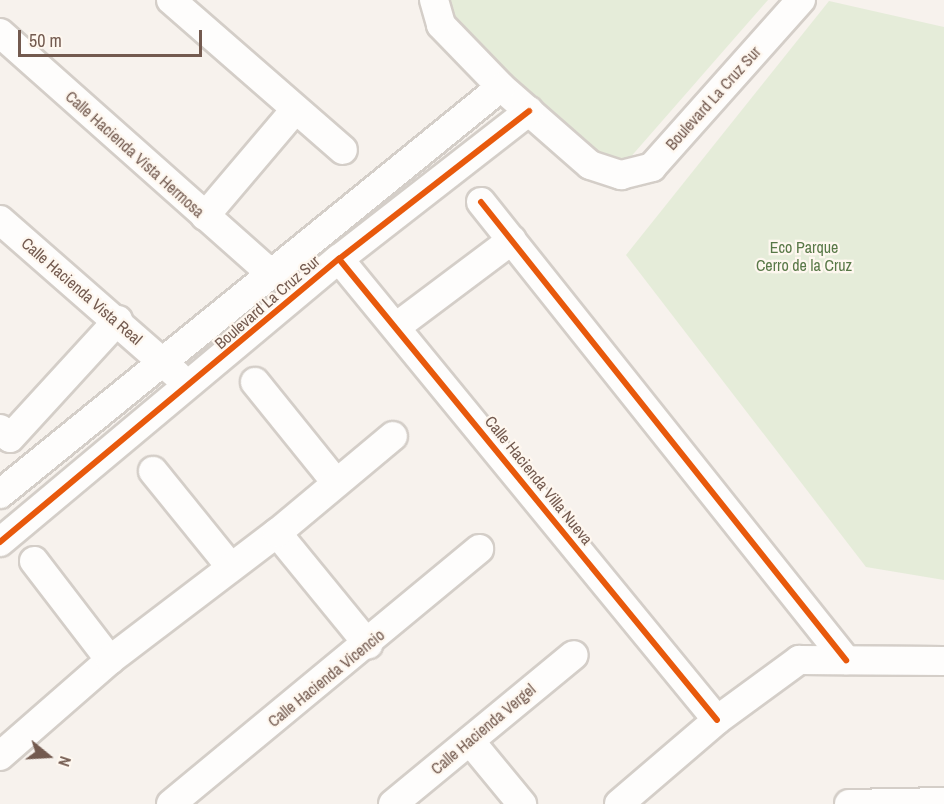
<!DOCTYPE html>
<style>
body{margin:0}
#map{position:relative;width:944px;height:804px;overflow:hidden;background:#f7f2ed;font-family:"Archivo Narrow",sans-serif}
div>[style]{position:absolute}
.green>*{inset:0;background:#e5ecd9}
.roads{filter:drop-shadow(2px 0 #d4cec8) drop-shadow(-2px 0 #d4cec8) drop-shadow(0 2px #d4cec8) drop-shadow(0 -2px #d4cec8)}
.minor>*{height:28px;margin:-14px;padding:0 14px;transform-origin:14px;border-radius:14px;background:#fefdfc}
.cycleway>*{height:6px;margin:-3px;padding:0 3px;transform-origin:3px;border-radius:3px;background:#e8590c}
span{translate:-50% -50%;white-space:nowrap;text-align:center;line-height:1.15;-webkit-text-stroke:4.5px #fef7ef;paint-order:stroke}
.street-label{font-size:16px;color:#735a4f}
.park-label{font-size:16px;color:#587847}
.north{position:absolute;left:18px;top:726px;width:60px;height:60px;-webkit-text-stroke:4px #fef7ef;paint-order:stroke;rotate:108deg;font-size:16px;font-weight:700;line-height:24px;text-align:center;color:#735a4f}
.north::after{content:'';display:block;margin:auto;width:21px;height:27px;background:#735a4f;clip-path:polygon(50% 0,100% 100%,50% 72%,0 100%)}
.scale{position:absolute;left:18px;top:30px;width:184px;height:27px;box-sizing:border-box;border:3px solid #735a4f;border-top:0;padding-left:8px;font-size:18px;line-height:21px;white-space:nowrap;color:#735a4f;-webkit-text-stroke:4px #fef7ef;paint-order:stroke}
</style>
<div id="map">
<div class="green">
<div style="clip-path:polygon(445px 0,768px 0,628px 160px,609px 163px,445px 19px)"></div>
<div style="clip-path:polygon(829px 1px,944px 27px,944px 580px,866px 567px,626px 255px)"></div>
</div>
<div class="roads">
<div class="minor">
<div style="left:171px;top:0;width:228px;rotate:41.1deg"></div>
<div style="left:434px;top:0;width:26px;rotate:74deg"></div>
<div style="left:441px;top:25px;width:86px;rotate:45.9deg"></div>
<div style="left:501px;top:87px;width:118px;rotate:41.2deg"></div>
<div style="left:590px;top:165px;width:33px;rotate:18deg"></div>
<div style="left:621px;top:175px;width:32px;rotate:-14deg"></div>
<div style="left:652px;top:167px;width:224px;rotate:-48.3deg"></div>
<div style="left:0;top:33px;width:363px;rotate:41.6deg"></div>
<div style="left:481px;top:202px;width:586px;rotate:51.45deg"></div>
<div style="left:205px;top:216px;width:139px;rotate:-49.7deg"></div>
<div style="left:0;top:220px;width:235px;rotate:41.2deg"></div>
<div style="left:339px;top:259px;width:596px;rotate:50.65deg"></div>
<div style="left:396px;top:327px;width:145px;rotate:-36.9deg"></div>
<div style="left:255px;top:382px;width:127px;rotate:51.1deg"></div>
<div style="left:0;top:429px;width:13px;rotate:42deg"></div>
<div style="left:10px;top:438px;width:160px;rotate:-47.5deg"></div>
<div style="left:153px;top:471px;width:122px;rotate:51deg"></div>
<div style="left:0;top:494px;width:645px;rotate:-39.09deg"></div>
<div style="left:277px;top:533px;width:144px;rotate:50.7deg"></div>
<div style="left:0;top:542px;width:442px;rotate:-39.9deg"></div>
<div style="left:339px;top:259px;width:241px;rotate:-37.9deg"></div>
<div style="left:34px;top:561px;width:125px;rotate:52.5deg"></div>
<div style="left:470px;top:741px;width:82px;rotate:50.5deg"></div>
<div style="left:0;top:756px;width:146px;rotate:-41.1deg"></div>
<div style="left:110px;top:660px;width:210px;rotate:-37.3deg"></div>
<div style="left:277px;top:533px;width:151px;rotate:-39.9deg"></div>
<div style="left:171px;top:804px;width:400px;rotate:-39.6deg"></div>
<div style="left:393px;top:804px;width:234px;rotate:-39.5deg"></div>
<div style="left:619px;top:804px;width:129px;rotate:-40.6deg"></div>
<div style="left:717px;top:720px;width:102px;rotate:-36.2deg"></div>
<div style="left:799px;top:660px;width:145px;rotate:0.4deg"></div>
<div style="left:849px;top:804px;width:95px;rotate:-1.2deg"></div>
</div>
</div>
<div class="cycleway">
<div style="left:481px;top:202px;width:586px;rotate:51.45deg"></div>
<div style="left:339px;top:259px;width:596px;rotate:50.65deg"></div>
<div style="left:0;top:542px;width:442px;rotate:-39.9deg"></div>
<div style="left:339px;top:259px;width:241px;rotate:-37.9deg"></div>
</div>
<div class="street-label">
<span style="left:713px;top:98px;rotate:-48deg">Boulevard La Cruz Sur</span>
<span style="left:135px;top:154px;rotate:42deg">Calle Hacienda Vista Hermosa</span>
<span style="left:82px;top:291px;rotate:41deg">Calle Hacienda Vista Real</span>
<span style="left:267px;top:302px;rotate:-41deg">Boulevard La Cruz Sur</span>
<span style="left:539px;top:480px;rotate:51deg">Calle Hacienda Villa Nueva</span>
<span style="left:326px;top:678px;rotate:-39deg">Calle Hacienda Vicencio</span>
<span style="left:483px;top:729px;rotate:-40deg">Calle Hacienda Vergel</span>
</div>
<div class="park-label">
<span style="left:804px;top:256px">Eco Parque<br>Cerro de la Cruz</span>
</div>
<div class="north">N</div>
<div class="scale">50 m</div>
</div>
